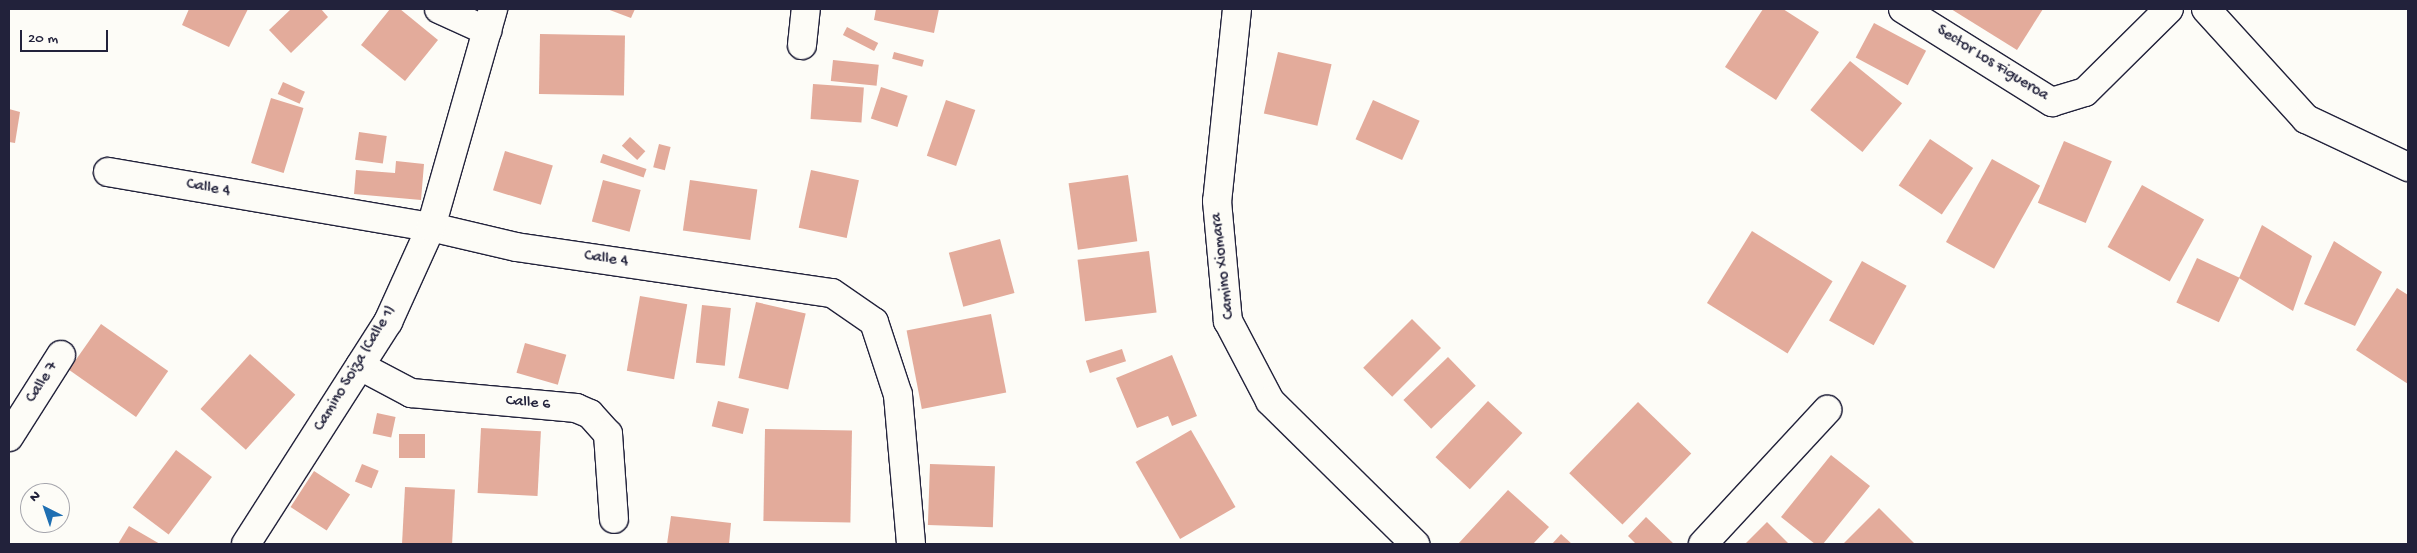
<!DOCTYPE html>
<style>
body{margin:0}
#map{position:relative;width:2417px;height:553px;overflow:hidden;background:#fdfcf7;font-family:"Gochi Hand",sans-serif}
div>[style]{position:absolute}
.building>*{inset:0;background:#e3ab9b;transform-origin:0 0}
.roads{filter:drop-shadow(1px 0 #22223b) drop-shadow(-1px 0 #22223b) drop-shadow(0 1px #22223b) drop-shadow(0 -1px #22223b)}
.minor>*{height:28px;margin:-14px;padding:0 14px;transform-origin:14px;border-radius:14px;background:#fdfcf7}
.tertiary>*{height:28px;margin:-14px;padding:0 14px;transform-origin:14px;border-radius:14px;background:#fdfcf7}
span{translate:-50% -50%;white-space:nowrap;text-align:center;line-height:1.15;-webkit-text-stroke:4px #fdfcf7;paint-order:stroke}
.street-label{font-size:16px;color:#22223b}
.frame{position:absolute;inset:0;border:10px solid #22223b;pointer-events:none}
.north{position:absolute;left:20px;top:483px;width:50px;height:50px;box-sizing:border-box;background:#fdfcf7;border:1px solid #a5a5ac;border-radius:50%;rotate:319deg;font-size:14px;font-weight:700;line-height:20px;text-align:center;color:#22223b}
.north::after{content:'';display:block;margin:auto;width:18px;height:22px;background:#1f6fb2;clip-path:polygon(50% 0,100% 100%,50% 72%,0 100%)}
.scale{position:absolute;left:20px;top:30px;width:88px;height:22px;box-sizing:border-box;border:2px solid #22223b;border-top:0;padding-left:6px;font-size:15px;line-height:18px;white-space:nowrap;color:#22223b;-webkit-text-stroke:4px #fdfcf7;paint-order:stroke}
</style>
<div id="map">
<div class="building">
<div style="clip-path:polygon(189px 9px,248px 9px,229px 47px,182px 25px)"></div>
<div style="clip-path:polygon(291px 9px,321px 9px,328px 17px,291px 53px,269px 30px)"></div>
<div style="clip-path:polygon(390px 9px,400px 9px,438px 40px,405px 81px,361px 45px)"></div>
<div style="clip-path:polygon(607px 9px,635px 9px,631px 18px)"></div>
<div style="clip-path:polygon(876px 9px,939px 9px,934px 33px,874px 20px)"></div>
<div style="clip-path:polygon(1763px 9px,1783px 9px,1819px 32px,1776px 100px,1725px 67px)"></div>
<div style="clip-path:polygon(1951px 9px,2043px 9px,2017px 50px)"></div>
<div style="left:1874px;top:23px;width:59px;height:39px;rotate:28deg"></div>
<div style="left:847px;top:27px;width:35px;height:9px;rotate:27deg"></div>
<div style="left:540px;top:34px;width:85px;height:60px;rotate:1deg"></div>
<div style="left:894px;top:52px;width:31px;height:7px;rotate:15deg"></div>
<div style="left:1278px;top:52px;width:55px;height:63px;rotate:13deg"></div>
<div style="left:833px;top:60px;width:46px;height:21px;rotate:6deg"></div>
<div style="left:1850px;top:61px;width:67px;height:63px;rotate:39deg"></div>
<div style="left:283px;top:82px;width:24px;height:13px;rotate:24deg"></div>
<div style="left:813px;top:84px;width:51px;height:35px;rotate:4deg"></div>
<div style="left:881px;top:87px;width:28px;height:33px;rotate:18deg"></div>
<div style="left:271px;top:98px;width:34px;height:68px;rotate:17deg"></div>
<div style="left:946px;top:100px;width:31px;height:59px;rotate:19deg"></div>
<div style="left:1373px;top:100px;width:51px;height:43px;rotate:24deg"></div>
<div style="clip-path:polygon(9px 109px,20px 112px,15px 143px,9px 142px)"></div>
<div style="left:359px;top:132px;width:28px;height:28px;rotate:8deg"></div>
<div style="left:630px;top:137px;width:21px;height:12px;rotate:43deg"></div>
<div style="left:1930px;top:139px;width:52px;height:56px;rotate:34deg"></div>
<div style="left:2064px;top:141px;width:52px;height:67px;rotate:23deg"></div>
<div style="left:659px;top:144px;width:12px;height:24px;rotate:14deg"></div>
<div style="left:505px;top:151px;width:50px;height:41px;rotate:17deg"></div>
<div style="left:603px;top:154px;width:46px;height:9px;rotate:19deg"></div>
<div style="left:1992px;top:159px;width:55px;height:95px;rotate:29deg"></div>
<div style="clip-path:polygon(396px 161px,424px 164px,421px 200px,354px 194px,356px 170px,395px 173px)"></div>
<div style="left:811px;top:170px;width:49px;height:59px;rotate:12deg"></div>
<div style="left:1128px;top:175px;width:67px;height:60px;rotate:82deg"></div>
<div style="left:603px;top:180px;width:39px;height:43px;rotate:15deg"></div>
<div style="left:690px;top:180px;width:68px;height:51px;rotate:8deg"></div>
<div style="left:2142px;top:185px;width:71px;height:71px;rotate:29deg"></div>
<div style="clip-path:polygon(2262px 225px,2312px 256px,2293px 311px,2239px 278px)"></div>
<div style="left:1752px;top:231px;width:95px;height:85px;rotate:32deg"></div>
<div style="left:1000px;top:239px;width:56px;height:53px;rotate:75deg"></div>
<div style="clip-path:polygon(2334px 241px,2382px 272px,2355px 326px,2304px 304px)"></div>
<div style="left:1149px;top:251px;width:62px;height:72px;rotate:83deg"></div>
<div style="left:2197px;top:258px;width:47px;height:49px;rotate:25deg"></div>
<div style="left:1862px;top:261px;width:51px;height:68px;rotate:29deg"></div>
<div style="clip-path:polygon(2397px 288px,2408px 295px,2408px 384px,2356px 350px)"></div>
<div style="left:640px;top:296px;width:48px;height:76px;rotate:10deg"></div>
<div style="left:756px;top:302px;width:51px;height:78px;rotate:13deg"></div>
<div style="left:702px;top:305px;width:29px;height:58px;rotate:6deg"></div>
<div style="left:991px;top:314px;width:80px;height:86px;rotate:79deg"></div>
<div style="left:1412px;top:319px;width:41px;height:69px;rotate:45deg"></div>
<div style="left:101px;top:324px;width:82px;height:56px;rotate:35deg"></div>
<div style="left:525px;top:343px;width:43px;height:31px;rotate:16deg"></div>
<div style="left:1122px;top:349px;width:13px;height:38px;rotate:72deg"></div>
<div style="left:250px;top:354px;width:61px;height:74px;rotate:42deg"></div>
<div style="clip-path:polygon(1172px 355px,1197px 416px,1172px 426px,1168px 416px,1137px 428px,1116px 378px)"></div>
<div style="left:1448px;top:357px;width:40px;height:62px;rotate:46deg"></div>
<div style="left:718px;top:401px;width:32px;height:26px;rotate:14deg"></div>
<div style="left:1488px;top:401px;width:47px;height:77px;rotate:43deg"></div>
<div style="left:1638px;top:402px;width:74px;height:99px;rotate:44deg"></div>
<div style="left:377px;top:413px;width:19px;height:21px;rotate:12deg"></div>
<div style="left:481px;top:428px;width:60px;height:65px;rotate:3deg"></div>
<div style="left:765px;top:429px;width:87px;height:92px;rotate:1deg"></div>
<div style="left:1191px;top:430px;width:89px;height:64px;rotate:60deg"></div>
<div style="left:425px;top:434px;width:24px;height:26px;rotate:90deg"></div>
<div style="left:176px;top:450px;width:45px;height:72px;rotate:37deg"></div>
<div style="clip-path:polygon(1831px 455px,1870px 486px,1823px 544px,1815px 544px,1781px 517px)"></div>
<div style="left:362px;top:464px;width:18px;height:19px;rotate:22deg"></div>
<div style="left:930px;top:464px;width:65px;height:61px;rotate:2deg"></div>
<div style="left:314px;top:471px;width:43px;height:43px;rotate:33deg"></div>
<div style="left:405px;top:487px;width:50px;height:57px;rotate:3deg"></div>
<div style="clip-path:polygon(1508px 490px,1549px 527px,1533px 544px,1458px 544px)"></div>
<div style="clip-path:polygon(1879px 508px,1915px 544px,1843px 544px)"></div>
<div style="clip-path:polygon(671px 516px,731px 523px,729px 544px,667px 544px)"></div>
<div style="clip-path:polygon(1646px 517px,1674px 544px,1636px 544px,1628px 536px)"></div>
<div style="clip-path:polygon(1767px 522px,1789px 544px,1745px 544px)"></div>
<div style="clip-path:polygon(129px 526px,160px 544px,118px 544px)"></div>
<div style="clip-path:polygon(1561px 534px,1572px 544px,1552px 544px)"></div>
</div>
<div class="roads">
<div class="minor">
<div style="left:439px;top:9px;width:53px;rotate:24.6deg"></div>
<div style="left:1237px;top:9px;width:193px;rotate:95.9deg"></div>
<div style="left:1217px;top:201px;width:121px;rotate:84.8deg"></div>
<div style="left:1228px;top:321px;width:90px;rotate:62.3deg"></div>
<div style="left:1270px;top:401px;width:204px;rotate:44.6deg"></div>
<div style="left:1903px;top:9px;width:176px;rotate:32deg"></div>
<div style="left:2052px;top:102px;width:34px;rotate:-17deg"></div>
<div style="left:2085px;top:92px;width:118px;rotate:-44.7deg"></div>
<div style="left:802px;top:45px;width:36px;rotate:-84deg"></div>
<div style="left:108px;top:172px;width:328px;rotate:9.7deg"></div>
<div style="left:431px;top:227px;width:87px;rotate:13.2deg"></div>
<div style="left:516px;top:247px;width:319px;rotate:8.3deg"></div>
<div style="left:832px;top:293px;width:51px;rotate:34.6deg"></div>
<div style="left:874px;top:322px;width:77px;rotate:71.8deg"></div>
<div style="left:898px;top:395px;width:150px;rotate:85deg"></div>
<div style="left:360px;top:366px;width:58px;rotate:27.9deg"></div>
<div style="left:411px;top:393px;width:166px;rotate:5.2deg"></div>
<div style="left:576px;top:408px;width:15px;rotate:23deg"></div>
<div style="left:590px;top:414px;width:27px;rotate:48deg"></div>
<div style="left:608px;top:434px;width:85px;rotate:86deg"></div>
<div style="left:9px;top:437px;width:97px;rotate:-57.6deg"></div>
<div style="left:246px;top:544px;width:264px;rotate:-57.4deg"></div>
<div style="left:388px;top:322px;width:104px;rotate:-65.6deg"></div>
<div style="left:431px;top:227px;width:227px;rotate:-74.1deg"></div>
<div style="left:1703px;top:544px;width:183px;rotate:-47.2deg"></div>
</div>
<div class="tertiary">
<div style="left:2206px;top:9px;width:149px;rotate:47.7deg"></div>
<div style="left:2306px;top:119px;width:113px;rotate:25.2deg"></div>
</div>
</div>
<div class="street-label">
<span style="left:1992px;top:64px;rotate:32deg">Sector Los Figueroa</span>
<span style="left:208px;top:189px;rotate:10deg">Calle 4</span>
<span style="left:606px;top:260px;rotate:8deg">Calle 4</span>
<span style="left:1224px;top:266px;rotate:-97deg">Camino Xiomara</span>
<span style="left:356px;top:369px;rotate:-59deg">Camino Soiza (Calle 1)</span>
<span style="left:43px;top:383px;rotate:-57deg">Calle 7</span>
<span style="left:528px;top:404px;rotate:5deg">Calle 6</span>
</div>
<div class="frame"></div>
<div class="north">N</div>
<div class="scale">20 m</div>
</div>
